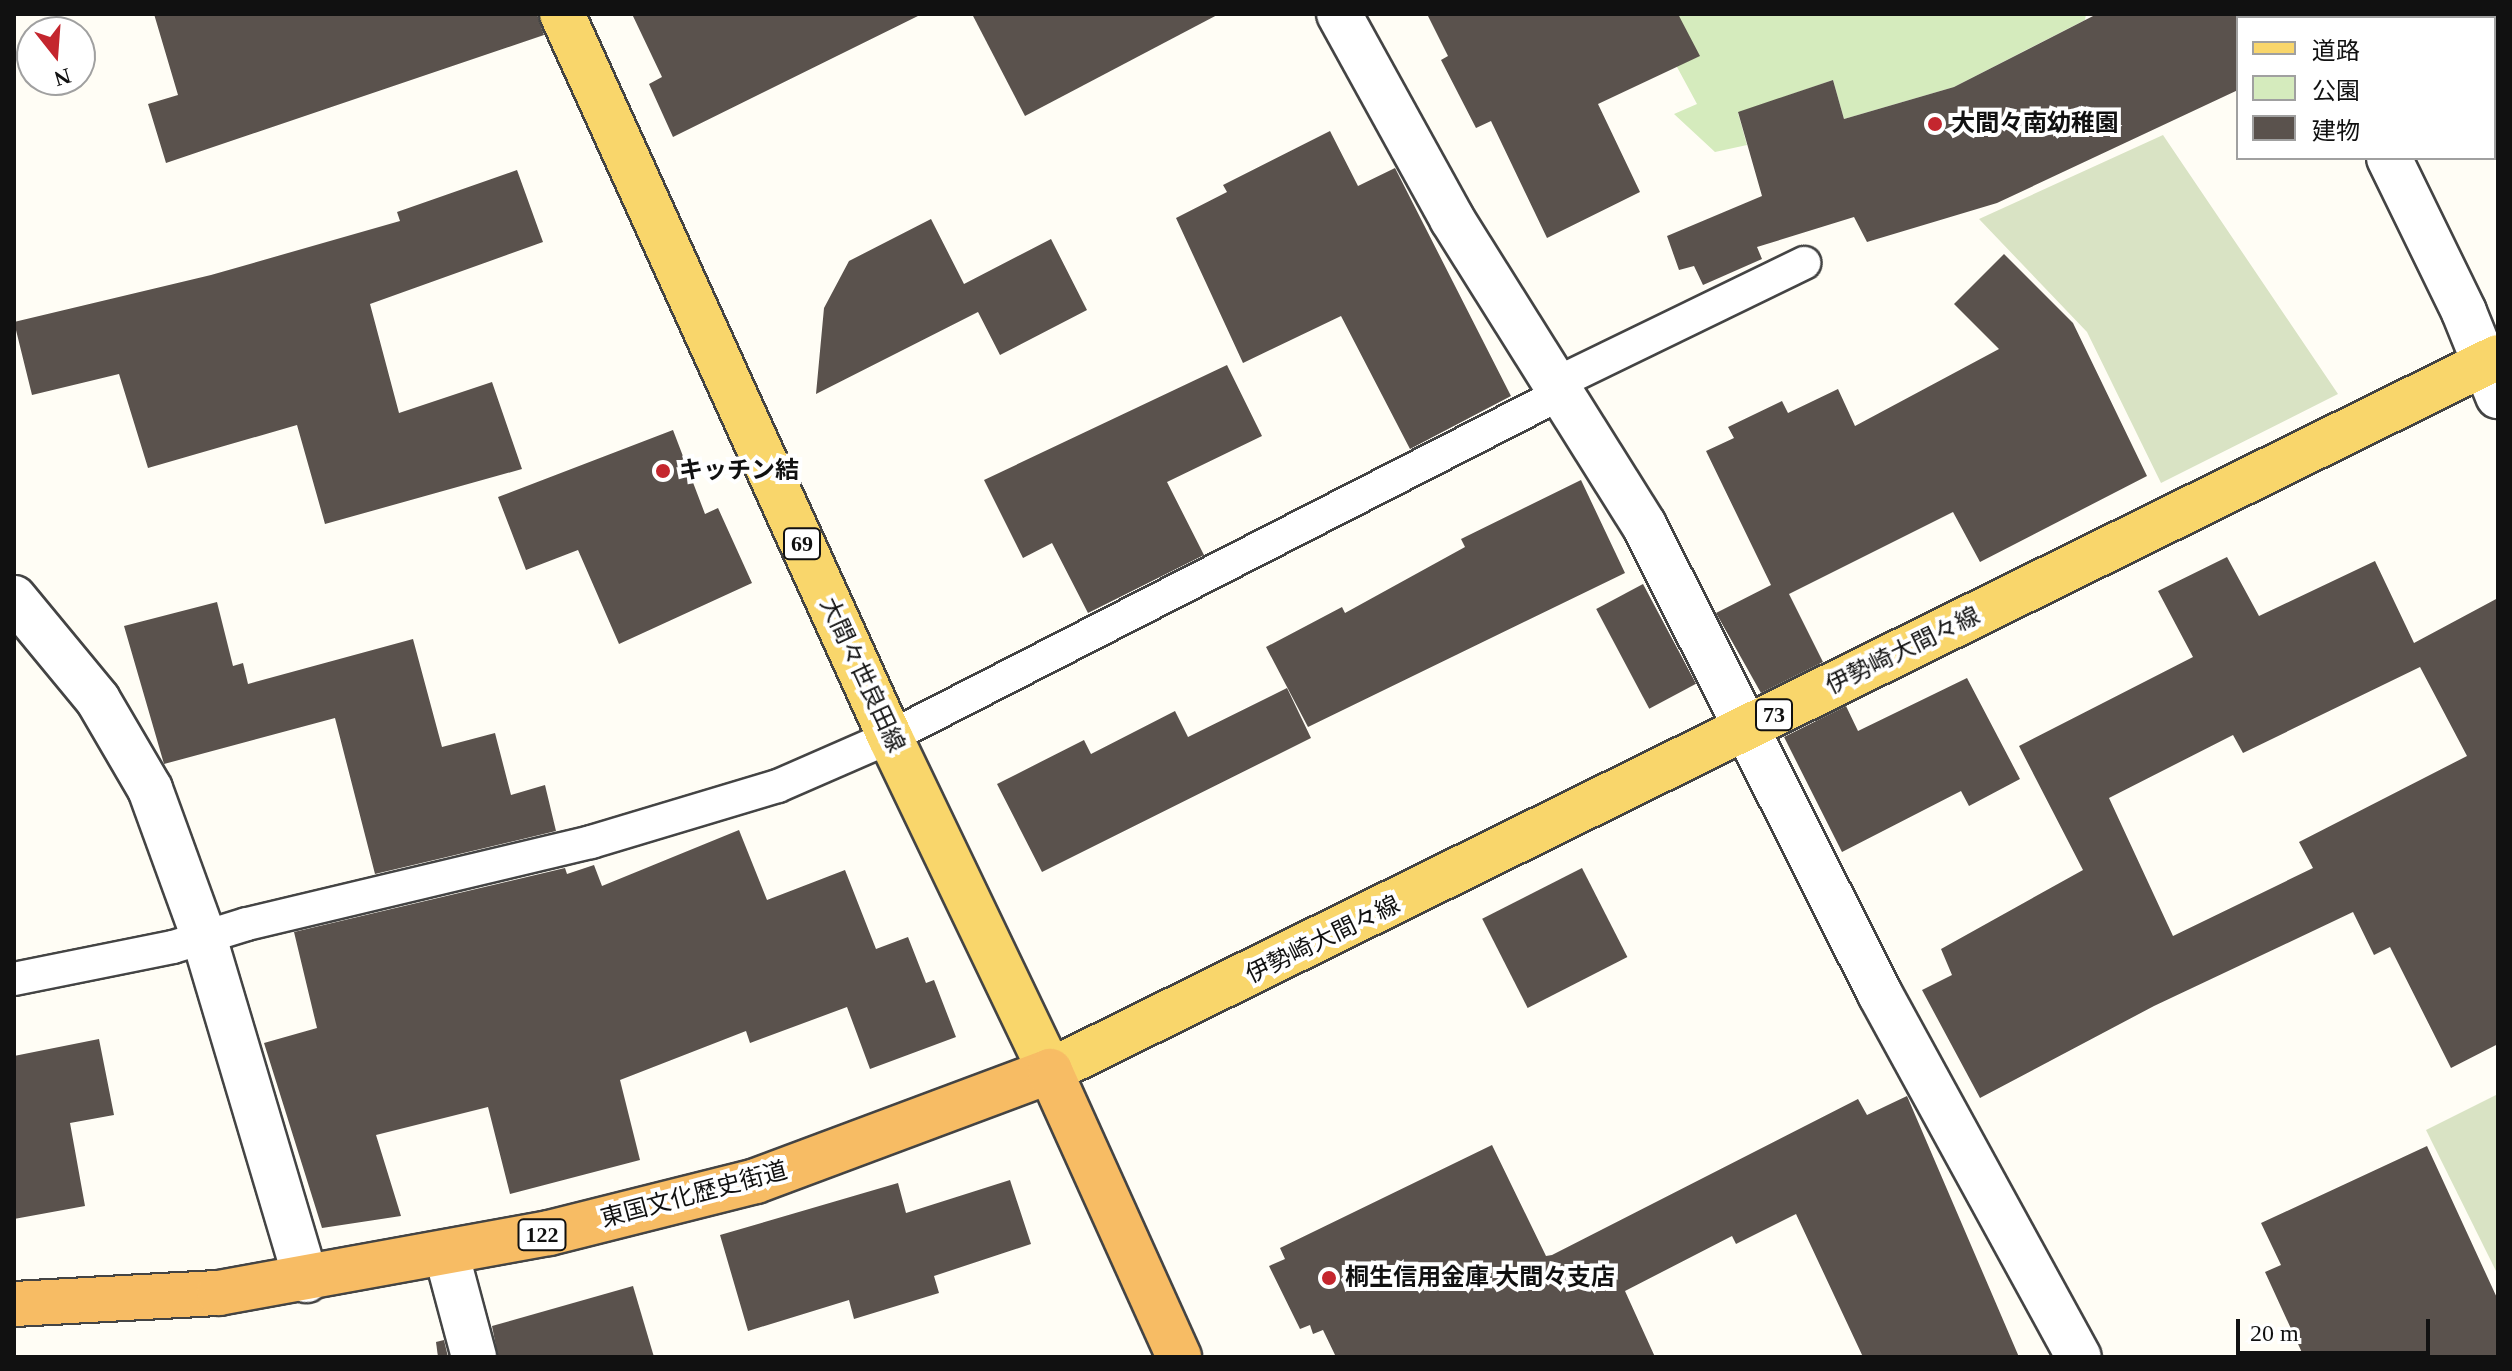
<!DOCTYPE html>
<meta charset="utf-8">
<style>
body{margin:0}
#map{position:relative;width:2512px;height:1371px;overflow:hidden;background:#fffdf5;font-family:"Times New Roman","Noto Sans JP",serif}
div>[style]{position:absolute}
.green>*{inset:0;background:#d5ebbd}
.cemetery>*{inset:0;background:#d9e3c4}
.building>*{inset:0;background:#5a524d;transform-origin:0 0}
.roads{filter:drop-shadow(2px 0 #444) drop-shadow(-2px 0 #444) drop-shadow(0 2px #444) drop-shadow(0 -2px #444)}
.service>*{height:32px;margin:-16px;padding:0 16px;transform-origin:16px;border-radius:16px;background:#fff}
.minor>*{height:44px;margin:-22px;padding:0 22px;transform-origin:22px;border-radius:22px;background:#fff}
.primary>*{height:44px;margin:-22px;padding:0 22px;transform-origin:22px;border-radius:22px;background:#f9d66b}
.trunk>*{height:44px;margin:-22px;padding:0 22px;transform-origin:22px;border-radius:22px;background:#f7bc64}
.dots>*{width:22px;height:22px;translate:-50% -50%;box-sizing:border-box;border:4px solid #fff;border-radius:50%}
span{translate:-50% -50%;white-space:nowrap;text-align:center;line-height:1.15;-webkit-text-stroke:8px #fff;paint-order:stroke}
.shield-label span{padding:2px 6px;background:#fff;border:2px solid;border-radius:6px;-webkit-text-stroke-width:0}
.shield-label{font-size:22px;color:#111;font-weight:700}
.poi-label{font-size:24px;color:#111;font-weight:700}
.left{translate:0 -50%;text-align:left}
.street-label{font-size:24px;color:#111}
.frame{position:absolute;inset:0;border:16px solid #111;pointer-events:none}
.legend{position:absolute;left:2236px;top:16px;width:260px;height:144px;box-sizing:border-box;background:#fff;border:2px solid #a0a0a0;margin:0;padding:10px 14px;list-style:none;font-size:24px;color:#111}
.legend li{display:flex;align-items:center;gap:16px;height:40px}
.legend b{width:40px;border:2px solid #a0a0a0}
.north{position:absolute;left:16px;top:16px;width:80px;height:80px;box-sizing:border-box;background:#fff;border:2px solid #a0a0a0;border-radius:50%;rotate:163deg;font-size:22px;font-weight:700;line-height:32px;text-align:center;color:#111}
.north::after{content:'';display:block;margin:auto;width:28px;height:36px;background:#c4262e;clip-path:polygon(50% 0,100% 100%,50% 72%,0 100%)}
.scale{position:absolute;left:2236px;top:1319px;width:194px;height:36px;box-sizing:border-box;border:4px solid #111;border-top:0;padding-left:10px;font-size:24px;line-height:28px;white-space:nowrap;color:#111;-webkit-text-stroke:6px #fff;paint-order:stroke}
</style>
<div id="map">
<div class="green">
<div style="clip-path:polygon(1678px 14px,2086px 14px,2085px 20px,1954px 87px,1844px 119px,1833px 80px,1738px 113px,1747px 145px,1715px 152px,1674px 114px,1697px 104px,1677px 67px)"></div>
</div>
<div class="cemetery">
<div style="clip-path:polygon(2163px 135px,2338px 394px,2161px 483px,2087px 332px,1979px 219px)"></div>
<div style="clip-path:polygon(2498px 1094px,2498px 1275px,2426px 1130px)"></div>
</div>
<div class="building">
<div style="clip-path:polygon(154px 14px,537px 14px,544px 35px,166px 163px,148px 104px,178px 95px)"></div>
<div style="clip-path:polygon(632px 14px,922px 14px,673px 137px,649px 84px,662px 77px)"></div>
<div style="clip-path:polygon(972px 14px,1219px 14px,1025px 116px)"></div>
<div style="clip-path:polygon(1427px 14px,1678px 14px,1700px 56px,1598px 104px,1640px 192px,1547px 238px,1491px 121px,1476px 128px,1441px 60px,1448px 56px)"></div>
<div style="clip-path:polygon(2097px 14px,2238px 14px,2238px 90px,1997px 203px,1867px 242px,1854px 217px,1757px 247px,1762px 259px,1703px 285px,1694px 266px,1679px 270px,1667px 236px,1762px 196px,1738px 112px,1833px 80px,1844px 119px,1954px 87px)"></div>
<div style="clip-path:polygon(1330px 131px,1358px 186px,1395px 168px,1511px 396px,1410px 449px,1341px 316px,1243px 363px,1176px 218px,1227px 192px,1223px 185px)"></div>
<div style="clip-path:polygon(517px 170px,543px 242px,370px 304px,399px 413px,492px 382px,522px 469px,325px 524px,297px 425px,148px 468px,119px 374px,32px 395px,14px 322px,211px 275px,400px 221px,397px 212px)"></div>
<div style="clip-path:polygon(931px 219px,964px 284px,1051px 239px,1087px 310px,1000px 355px,978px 312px,816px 394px,824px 308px,849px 261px)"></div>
<div style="clip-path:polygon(2004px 254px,2073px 323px,2147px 476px,1980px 562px,1953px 512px,1789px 594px,1823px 662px,1761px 693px,1716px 613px,1771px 585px,1706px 451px,1734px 438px,1728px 427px,1782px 401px,1788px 413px,1838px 389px,1855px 426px,1999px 349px,1954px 304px)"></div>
<div style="clip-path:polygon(1227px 365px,1262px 436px,1167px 482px,1204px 555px,1088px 613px,1052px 543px,1023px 558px,984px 480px)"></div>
<div style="clip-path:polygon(673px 430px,705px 514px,718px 508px,752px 583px,619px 644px,578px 550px,526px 570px,498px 497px)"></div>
<div style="clip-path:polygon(1581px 480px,1625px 573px,1308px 727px,1266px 647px,1342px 607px,1345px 613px,1465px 547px,1461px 539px)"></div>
<div style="clip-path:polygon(evenodd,2227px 557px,2259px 616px,2375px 561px,2414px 643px,2498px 598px,2498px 1044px,2451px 1068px,2390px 947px,2374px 955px,2353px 912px,2154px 1006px,1980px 1098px,1922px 990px,1952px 975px,1941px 949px,2083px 870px,2019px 746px,2193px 657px,2158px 591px,2227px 557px,2420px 667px,2467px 756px,2299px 842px,2313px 868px,2173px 936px,2109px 798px,2233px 735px,2243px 753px,2420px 667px)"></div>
<div style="left:1643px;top:584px;width:113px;height:53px;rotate:62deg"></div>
<div style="clip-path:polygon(217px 602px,233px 666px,243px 663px,248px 684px,413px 639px,442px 747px,495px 733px,511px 795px,545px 785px,556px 831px,375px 874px,335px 718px,164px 764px,124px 626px)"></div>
<div style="clip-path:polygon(1967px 678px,2020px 779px,1969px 806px,1961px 791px,1842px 852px,1784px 737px,1846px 706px,1858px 731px)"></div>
<div style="clip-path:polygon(1287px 688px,1311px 738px,1042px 872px,997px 784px,1084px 740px,1091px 754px,1175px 711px,1188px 737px)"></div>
<div style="clip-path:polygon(739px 830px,767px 900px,845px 870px,876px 949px,908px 937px,926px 983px,934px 980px,956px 1037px,870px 1069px,847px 1007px,750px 1043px,746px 1031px,620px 1080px,640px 1160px,510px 1194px,488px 1107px,376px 1135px,401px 1216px,322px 1228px,264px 1043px,317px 1028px,294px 932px,565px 868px,567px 874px,594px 865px,602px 886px)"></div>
<div style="left:1582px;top:868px;width:100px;height:112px;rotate:63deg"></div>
<div style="clip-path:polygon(99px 1039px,114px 1115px,70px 1123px,85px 1206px,14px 1219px,14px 1056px)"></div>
<div style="clip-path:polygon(1907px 1096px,2019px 1357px,1863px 1357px,1796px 1214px,1736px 1244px,1732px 1236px,1625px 1291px,1655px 1357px,1336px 1357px,1323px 1330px,1313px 1334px,1310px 1325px,1300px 1329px,1269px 1266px,1285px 1259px,1280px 1248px,1492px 1145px,1546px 1256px,1552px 1255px,1858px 1099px,1867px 1115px)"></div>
<div style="clip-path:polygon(2427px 1146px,2498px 1300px,2498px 1357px,2304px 1357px,2265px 1272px,2281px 1265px,2261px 1223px)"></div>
<div style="clip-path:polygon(1010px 1180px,1031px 1244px,934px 1276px,939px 1293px,854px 1319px,849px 1300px,748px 1331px,720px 1235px,898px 1183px,906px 1213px)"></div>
<div style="clip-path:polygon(633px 1286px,654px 1357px,498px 1357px,492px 1326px)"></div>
<div style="clip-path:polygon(444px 1340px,448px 1357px,438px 1357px,436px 1342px)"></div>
</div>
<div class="roads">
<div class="service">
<div style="left:1557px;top:383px;width:275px;rotate:-25.9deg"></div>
<div style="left:14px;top:979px;width:162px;rotate:-11.4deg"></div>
<div style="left:173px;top:947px;width:77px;rotate:-17.3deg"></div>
<div style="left:247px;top:924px;width:354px;rotate:-13.4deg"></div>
<div style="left:591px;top:842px;width:195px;rotate:-16.7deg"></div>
<div style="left:778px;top:786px;width:122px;rotate:-23.6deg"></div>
<div style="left:890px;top:737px;width:755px;rotate:-27.11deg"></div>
</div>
<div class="minor">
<div style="left:1339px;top:14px;width:234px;rotate:61.1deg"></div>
<div style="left:1452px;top:219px;width:361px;rotate:57.9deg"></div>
<div style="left:1644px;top:525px;width:525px;rotate:63.29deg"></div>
<div style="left:1880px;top:994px;width:414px;rotate:61.3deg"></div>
<div style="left:2315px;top:14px;width:5px;rotate:53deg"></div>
<div style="left:2389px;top:158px;width:171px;rotate:64deg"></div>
<div style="left:2464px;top:312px;width:91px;rotate:68deg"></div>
<div style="left:14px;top:598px;width:132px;rotate:50.5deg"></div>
<div style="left:98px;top:700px;width:103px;rotate:59.7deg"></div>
<div style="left:150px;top:789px;width:158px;rotate:70deg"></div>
<div style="left:204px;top:937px;width:358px;rotate:73.4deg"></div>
<div style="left:447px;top:1256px;width:105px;rotate:75deg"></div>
</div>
<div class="primary">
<div style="left:562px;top:14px;width:794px;rotate:65.6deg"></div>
<div style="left:890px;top:737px;width:370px;rotate:64.4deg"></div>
<div style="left:1050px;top:1071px;width:1614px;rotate:-26.25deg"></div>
</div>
<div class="trunk">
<div style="left:14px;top:1304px;width:205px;rotate:-3.1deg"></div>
<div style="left:219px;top:1293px;width:335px;rotate:-10.3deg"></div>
<div style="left:549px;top:1233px;width:213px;rotate:-14.1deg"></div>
<div style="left:756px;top:1181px;width:314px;rotate:-20.5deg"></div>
<div style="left:1050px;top:1071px;width:314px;rotate:65.7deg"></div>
</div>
</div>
<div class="dots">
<div style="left:1935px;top:124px;background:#c4262e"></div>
<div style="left:663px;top:471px;background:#c4262e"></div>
<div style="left:1329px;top:1278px;background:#c4262e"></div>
</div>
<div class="shield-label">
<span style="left:802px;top:544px">69</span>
<span style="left:1774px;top:715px">73</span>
<span style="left:542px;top:1235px">122</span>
</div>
<div class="poi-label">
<span class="left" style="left:1951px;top:124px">大間々南幼稚園</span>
<span class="left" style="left:679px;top:471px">キッチン結</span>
<span class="left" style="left:1345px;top:1278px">桐生信用金庫 大間々支店</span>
</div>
<div class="street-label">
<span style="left:1903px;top:651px;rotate:-26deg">伊勢崎大間々線</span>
<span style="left:862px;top:675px;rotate:65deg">大間々世良田線</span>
<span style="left:1323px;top:940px;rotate:-26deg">伊勢崎大間々線</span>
<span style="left:694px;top:1195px;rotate:-15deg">東国文化歴史街道</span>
</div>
<div class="frame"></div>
<ul class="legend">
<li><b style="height:10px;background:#f9d66b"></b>道路</li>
<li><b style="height:22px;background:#d5ebbd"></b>公園</li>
<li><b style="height:22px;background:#5a524d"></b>建物</li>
</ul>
<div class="north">N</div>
<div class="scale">20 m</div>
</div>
